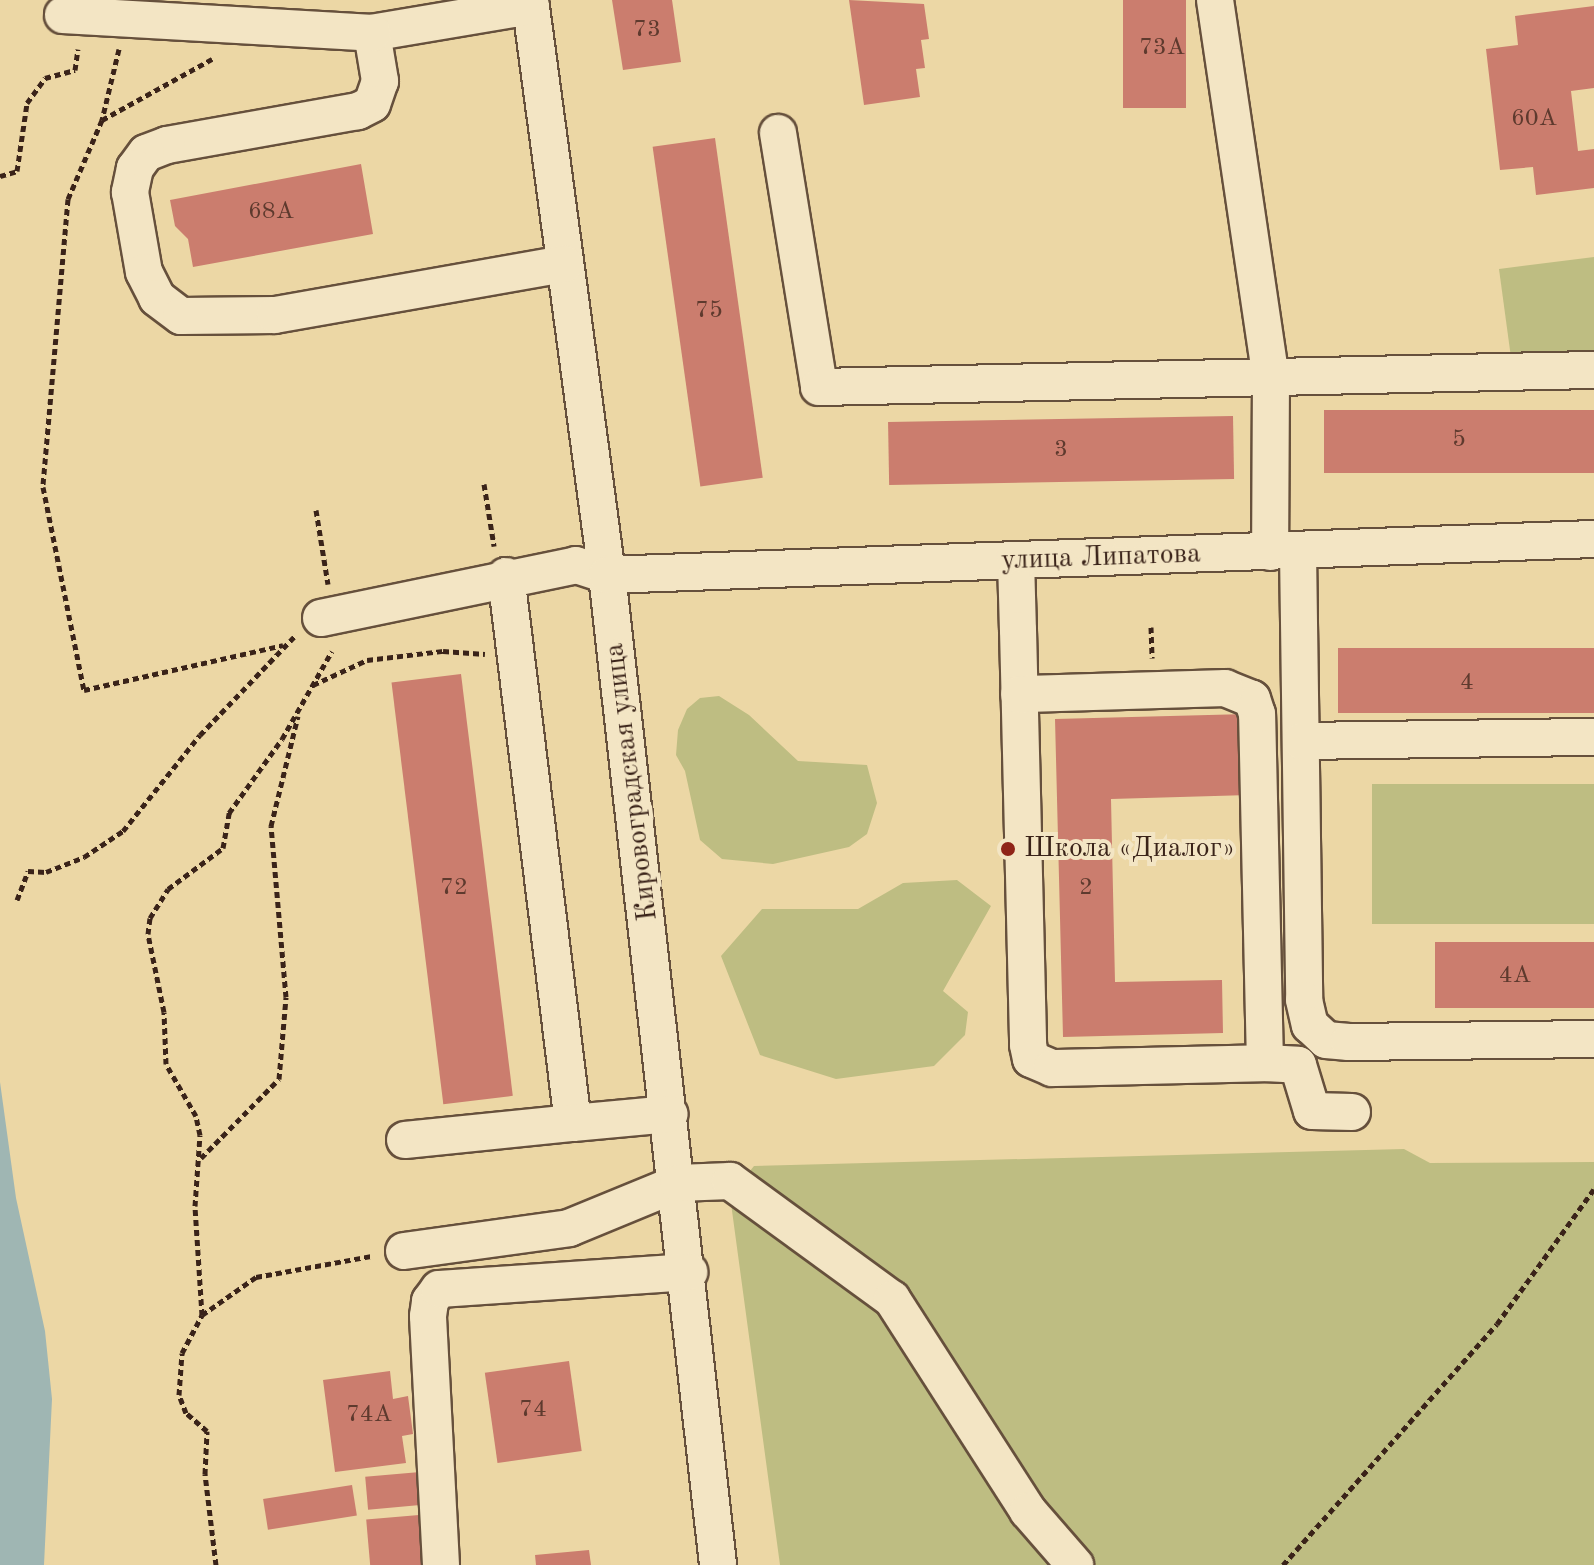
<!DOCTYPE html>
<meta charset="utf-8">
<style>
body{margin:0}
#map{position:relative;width:1594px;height:1565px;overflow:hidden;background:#ecd7a5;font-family:"Old Standard TT",serif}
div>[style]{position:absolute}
.green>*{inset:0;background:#bebd82;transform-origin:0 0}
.water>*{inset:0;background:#9fb6b3}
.building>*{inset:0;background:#cb7d6e;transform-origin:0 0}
.path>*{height:5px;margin-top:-2.5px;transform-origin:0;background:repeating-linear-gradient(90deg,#3a2319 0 6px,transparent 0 10px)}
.roads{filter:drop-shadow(2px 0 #66503c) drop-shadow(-2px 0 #66503c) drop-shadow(0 2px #66503c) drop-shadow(0 -2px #66503c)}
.minor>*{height:36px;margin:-18px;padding:0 18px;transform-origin:18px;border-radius:18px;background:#f3e5c4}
.dots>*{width:22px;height:22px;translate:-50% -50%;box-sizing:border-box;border:4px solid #f3e5c4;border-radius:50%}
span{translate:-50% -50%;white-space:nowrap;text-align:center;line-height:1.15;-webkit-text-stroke:8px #f3e5c4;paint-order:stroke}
.number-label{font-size:24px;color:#5e3a2e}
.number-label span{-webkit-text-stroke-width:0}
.street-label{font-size:28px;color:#3a2319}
.poi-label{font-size:28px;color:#3a2319}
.left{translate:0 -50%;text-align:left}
</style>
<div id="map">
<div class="green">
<div style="clip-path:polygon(1594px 257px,1594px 361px,1512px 365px,1499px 269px)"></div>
<div style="clip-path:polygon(719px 696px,749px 715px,798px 761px,867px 765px,877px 803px,867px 834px,849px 847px,773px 864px,722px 859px,700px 840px,685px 771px,676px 755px,678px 730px,687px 709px,700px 698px)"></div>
<div style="left:1594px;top:784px;width:140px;height:222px;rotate:90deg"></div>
<div style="clip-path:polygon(957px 880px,991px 906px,943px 991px,968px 1012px,965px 1035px,934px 1066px,836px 1079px,760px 1055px,721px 956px,762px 909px,858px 909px,903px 883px)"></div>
<div style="clip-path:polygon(1404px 1149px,1430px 1163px,1594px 1162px,1594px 1565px,780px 1565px,730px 1196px,754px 1166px)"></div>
</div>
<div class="water">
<div style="clip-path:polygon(0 1082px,16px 1198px,45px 1331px,52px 1399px,44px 1565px,0 1565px)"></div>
</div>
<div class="building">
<div style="clip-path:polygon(612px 0,672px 0,681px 62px,623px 70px)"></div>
<div style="clip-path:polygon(849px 0,924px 4px,929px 39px,921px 40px,925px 68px,916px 69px,920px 97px,864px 105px)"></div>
<div style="left:1123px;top:0;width:63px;height:108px"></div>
<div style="clip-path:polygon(1594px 6px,1594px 88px,1571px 91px,1578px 151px,1594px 149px,1594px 188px,1536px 195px,1533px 167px,1500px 170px,1486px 49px,1518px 45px,1515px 16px)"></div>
<div style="left:715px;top:138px;width:343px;height:63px;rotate:82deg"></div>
<div style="clip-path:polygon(361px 164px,373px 234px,193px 267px,188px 239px,175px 226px,170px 200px)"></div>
<div style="left:1324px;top:410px;width:270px;height:63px"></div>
<div style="left:1233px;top:416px;width:63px;height:345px;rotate:89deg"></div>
<div style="left:1594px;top:648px;width:65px;height:256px;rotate:90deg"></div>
<div style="left:461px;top:674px;width:425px;height:70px;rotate:83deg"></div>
<div style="clip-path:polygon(1247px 714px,1249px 795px,1111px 799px,1115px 982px,1222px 980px,1223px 1033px,1063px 1037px,1055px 719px)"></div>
<div style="left:1594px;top:942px;width:66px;height:159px;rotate:90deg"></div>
<div style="left:569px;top:1361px;width:91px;height:85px;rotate:82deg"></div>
<div style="clip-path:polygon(390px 1371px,393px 1399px,408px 1396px,413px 1434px,402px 1436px,406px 1463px,335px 1472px,323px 1380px)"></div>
<div style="left:420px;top:1472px;width:33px;height:55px;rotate:85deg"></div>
<div style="left:352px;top:1485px;width:31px;height:90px;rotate:81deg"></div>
<div style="left:419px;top:1515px;width:50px;height:53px;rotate:85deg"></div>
<div style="clip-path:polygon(589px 1550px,591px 1565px,536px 1565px,535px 1555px)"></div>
</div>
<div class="path">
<div style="left:119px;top:49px;width:73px;rotate:103.5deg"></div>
<div style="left:102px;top:120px;width:86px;rotate:113.3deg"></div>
<div style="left:68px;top:199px;width:289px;rotate:95deg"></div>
<div style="left:43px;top:487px;width:207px;rotate:78.6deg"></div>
<div style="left:84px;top:690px;width:204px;rotate:-12.7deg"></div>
<div style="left:102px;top:120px;width:126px;rotate:-29deg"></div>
<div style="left:0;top:176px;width:18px;rotate:-16deg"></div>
<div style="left:17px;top:171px;width:69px;rotate:-81.6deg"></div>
<div style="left:27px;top:103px;width:31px;rotate:-54deg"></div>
<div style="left:45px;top:78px;width:31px;rotate:-15deg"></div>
<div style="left:75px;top:70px;width:21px;rotate:-82deg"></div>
<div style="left:484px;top:484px;width:63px;rotate:80.8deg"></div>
<div style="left:316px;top:510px;width:75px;rotate:80.8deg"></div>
<div style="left:1151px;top:627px;width:31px;rotate:88deg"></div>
<div style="left:313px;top:685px;width:60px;rotate:-24.8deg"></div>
<div style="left:367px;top:660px;width:77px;rotate:-6.8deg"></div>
<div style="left:443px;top:651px;width:42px;rotate:4.1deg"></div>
<div style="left:17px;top:900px;width:31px;rotate:-69deg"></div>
<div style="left:28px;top:871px;width:18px;rotate:3deg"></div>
<div style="left:46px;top:872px;width:41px;rotate:-21.5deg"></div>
<div style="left:84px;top:857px;width:47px;rotate:-33.7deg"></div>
<div style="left:123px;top:831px;width:123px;rotate:-51.3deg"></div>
<div style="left:200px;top:735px;width:136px;rotate:-46.2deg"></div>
<div style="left:201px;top:1158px;width:111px;rotate:-45.4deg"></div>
<div style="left:279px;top:1079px;width:82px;rotate:-85.1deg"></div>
<div style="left:286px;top:997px;width:172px;rotate:-95deg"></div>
<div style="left:271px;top:826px;width:113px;rotate:-76.2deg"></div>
<div style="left:202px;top:1315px;width:66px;rotate:-35.1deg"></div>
<div style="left:256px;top:1277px;width:118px;rotate:-10.3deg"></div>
<div style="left:216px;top:1565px;width:92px;rotate:-96.9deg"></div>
<div style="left:205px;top:1474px;width:43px;rotate:-87.3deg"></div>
<div style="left:207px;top:1431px;width:28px;rotate:-139deg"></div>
<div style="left:186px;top:1413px;width:19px;rotate:-111deg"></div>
<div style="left:179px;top:1395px;width:42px;rotate:-85.9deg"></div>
<div style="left:182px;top:1353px;width:43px;rotate:-62.2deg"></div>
<div style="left:202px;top:1315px;width:109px;rotate:-93.7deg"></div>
<div style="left:195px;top:1206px;width:71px;rotate:-86deg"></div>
<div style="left:200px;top:1135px;width:19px;rotate:-102deg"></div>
<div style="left:196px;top:1116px;width:60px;rotate:-120deg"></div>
<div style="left:166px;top:1064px;width:52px;rotate:-92.2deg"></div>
<div style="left:164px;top:1012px;width:80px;rotate:-101.6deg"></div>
<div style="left:148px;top:934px;width:16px;rotate:-83deg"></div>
<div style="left:150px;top:918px;width:34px;rotate:-58deg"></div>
<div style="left:168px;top:889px;width:69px;rotate:-36.7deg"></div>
<div style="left:223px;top:848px;width:36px;rotate:-80deg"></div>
<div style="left:229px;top:813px;width:91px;rotate:-54.4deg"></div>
<div style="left:282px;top:739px;width:101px;rotate:-60.4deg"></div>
<div style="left:1283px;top:1565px;width:322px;rotate:-48.4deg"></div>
<div style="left:1497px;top:1324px;width:166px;rotate:-54.3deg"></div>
</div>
<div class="roads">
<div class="minor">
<div style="left:530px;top:0;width:580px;rotate:82.37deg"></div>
<div style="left:607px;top:575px;width:996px;rotate:83.6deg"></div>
<div style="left:1215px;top:0;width:381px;rotate:81.6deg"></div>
<div style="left:1271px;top:377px;width:175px;rotate:90.3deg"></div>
<div style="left:531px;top:6px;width:161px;rotate:170.4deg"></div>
<div style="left:372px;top:33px;width:49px;rotate:80.5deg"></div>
<div style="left:380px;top:81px;width:24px;rotate:109deg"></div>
<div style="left:372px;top:104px;width:16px;rotate:153deg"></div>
<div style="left:358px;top:111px;width:194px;rotate:169.9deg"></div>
<div style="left:167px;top:145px;width:22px;rotate:159deg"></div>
<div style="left:146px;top:153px;width:19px;rotate:126deg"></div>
<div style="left:135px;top:168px;width:25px;rotate:102deg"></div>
<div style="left:130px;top:192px;width:81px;rotate:80.1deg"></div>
<div style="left:144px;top:272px;width:29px;rotate:63deg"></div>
<div style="left:157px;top:298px;width:30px;rotate:37deg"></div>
<div style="left:181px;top:316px;width:94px;rotate:-0.6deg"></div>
<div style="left:275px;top:315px;width:294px;rotate:-10deg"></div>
<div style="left:63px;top:15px;width:310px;rotate:3.3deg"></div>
<div style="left:778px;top:133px;width:257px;rotate:80.8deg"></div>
<div style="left:819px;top:387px;width:775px;rotate:-1.26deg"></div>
<div style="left:1298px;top:551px;width:449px;rotate:89.2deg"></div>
<div style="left:1304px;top:1000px;width:26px;rotate:77deg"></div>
<div style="left:1310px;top:1025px;width:22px;rotate:43deg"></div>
<div style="left:1326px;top:1040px;width:23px;rotate:5deg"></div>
<div style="left:1349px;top:1042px;width:245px;rotate:-0.7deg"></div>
<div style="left:1016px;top:560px;width:70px;rotate:88.4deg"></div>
<div style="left:1018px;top:630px;width:415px;rotate:88.6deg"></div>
<div style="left:1028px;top:1045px;width:14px;rotate:78deg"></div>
<div style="left:1031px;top:1059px;width:23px;rotate:23deg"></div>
<div style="left:1052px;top:1068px;width:213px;rotate:-1.3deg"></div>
<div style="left:1265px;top:1063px;width:349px;rotate:-91.3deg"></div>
<div style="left:1257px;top:714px;width:16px;rotate:-108deg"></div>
<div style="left:1252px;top:699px;width:29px;rotate:-158deg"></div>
<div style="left:1225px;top:688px;width:206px;rotate:178.3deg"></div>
<div style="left:506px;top:576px;width:551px;rotate:83.02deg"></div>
<div style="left:573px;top:1123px;width:97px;rotate:-5.3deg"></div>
<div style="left:321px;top:618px;width:260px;rotate:-11.7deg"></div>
<div style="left:576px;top:565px;width:33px;rotate:18deg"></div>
<div style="left:607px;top:575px;width:988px;rotate:-2.09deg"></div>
<div style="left:1301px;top:741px;width:293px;rotate:-0.8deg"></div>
<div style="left:1265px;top:1063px;width:33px;rotate:3deg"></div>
<div style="left:1298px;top:1065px;width:48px;rotate:73.1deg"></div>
<div style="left:1312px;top:1111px;width:40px;rotate:1.4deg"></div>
<div style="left:405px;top:1140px;width:169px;rotate:-5.8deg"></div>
<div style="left:404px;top:1251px;width:167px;rotate:-7.9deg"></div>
<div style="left:569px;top:1228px;width:118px;rotate:-22.4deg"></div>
<div style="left:678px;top:1183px;width:52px;rotate:-2.2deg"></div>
<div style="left:730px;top:1181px;width:200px;rotate:36.1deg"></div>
<div style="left:892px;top:1299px;width:252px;rotate:57.3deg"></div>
<div style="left:1028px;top:1511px;width:72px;rotate:49deg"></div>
<div style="left:441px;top:1565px;width:249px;rotate:-93deg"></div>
<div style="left:428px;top:1316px;width:15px;rotate:-82deg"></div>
<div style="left:430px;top:1301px;width:15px;rotate:-53deg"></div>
<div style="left:439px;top:1289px;width:251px;rotate:-3.9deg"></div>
</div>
</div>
<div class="dots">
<div style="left:1008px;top:849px;background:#8f2418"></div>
</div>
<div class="number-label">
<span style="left:647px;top:31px">73</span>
<span style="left:1162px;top:49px">73А</span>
<span style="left:1534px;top:120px">60А</span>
<span style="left:271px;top:213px">68А</span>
<span style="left:709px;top:312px">75</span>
<span style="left:1459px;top:441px">5</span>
<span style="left:1061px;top:451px">3</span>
<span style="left:1467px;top:684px">4</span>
<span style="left:454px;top:889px">72</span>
<span style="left:1086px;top:889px">2</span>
<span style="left:1515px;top:977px">4А</span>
<span style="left:533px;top:1411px">74</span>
<span style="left:369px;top:1416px">74А</span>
</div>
<div class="street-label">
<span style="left:1101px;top:558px;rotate:-2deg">улица Липатова</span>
<span style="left:632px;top:782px;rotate:-97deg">Кировоградская улица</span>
</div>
<div class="poi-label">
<span class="left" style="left:1024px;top:849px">Школа «Диалог»</span>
</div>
</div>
